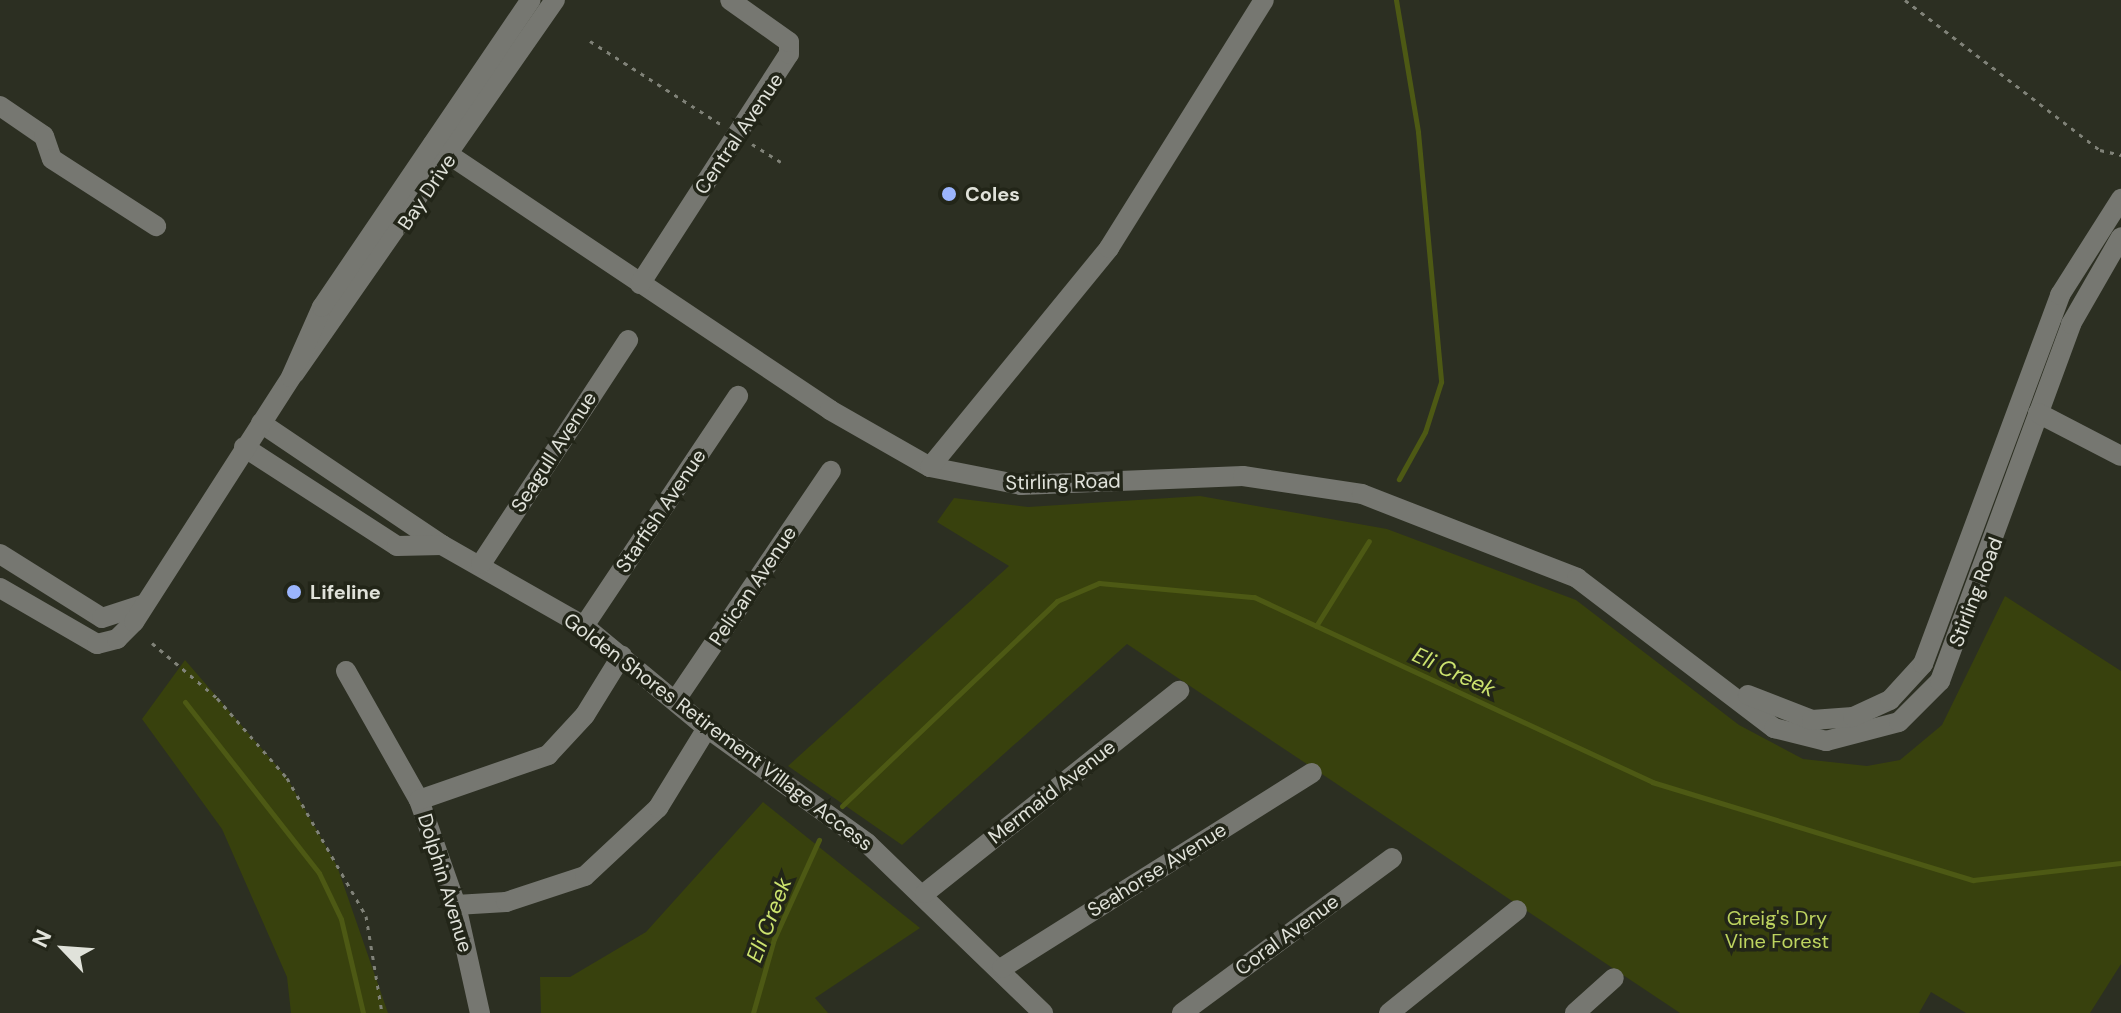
<!DOCTYPE html>
<style>
body{margin:0}
#map{position:relative;width:2121px;height:1013px;overflow:hidden;background:#2c2f22;font-family:"DM Sans",sans-serif}
div>[style]{position:absolute}
.green>*{inset:0;background:#38410d}
.stream>*{height:5px;margin:-2.5px;padding:0 2.5px;transform-origin:2.5px;border-radius:2.5px;background:#4d5914}
.path>*{height:3px;margin-top:-1.5px;transform-origin:0;background:repeating-linear-gradient(90deg,#808278 0 4px,transparent 0 10px)}
.minor>*{height:20px;margin:-10px;padding:0 10px;transform-origin:10px;border-radius:10px;background:#767771}
.dots>*{width:22px;height:22px;translate:-50% -50%;box-sizing:border-box;border:4px solid #222518;border-radius:50%}
span{translate:-50% -50%;white-space:nowrap;text-align:center;line-height:1.15;-webkit-text-stroke:7px #222518;paint-order:stroke}
.street-label{font-size:20px;color:#e0e2da}
.poi-label{font-size:20px;color:#e0e2da;font-weight:700}
.left{translate:0 -50%;text-align:left}
.park-label{font-size:20px;color:#bdd35f}
.water-label{font-size:22px;color:#cce36e;font-style:italic}
.north{position:absolute;left:24px;top:909px;width:80px;height:80px;-webkit-text-stroke:6px #222518;paint-order:stroke;rotate:295deg;font-size:22px;font-weight:700;line-height:32px;text-align:center;color:#e0e2da}
.north::after{content:'';display:block;margin:auto;width:28px;height:36px;background:#e0e2da;clip-path:polygon(50% 0,100% 100%,50% 72%,0 100%)}
</style>
<div id="map">
<div class="green">
<div style="clip-path:polygon(1200px 496px,1387px 529px,1576px 600px,1739px 725px,1803px 759px,1867px 766px,1900px 760px,1942px 725px,2005px 596px,2121px 671px,2121px 964px,2090px 1013px,1966px 1013px,1931px 992px,1919px 1013px,1680px 1013px,1127px 644px,902px 845px,788px 766px,1009px 566px,937px 522px,954px 498px,1028px 507px)"></div>
<div style="clip-path:polygon(185px 660px,287px 778px,337px 866px,388px 1013px,291px 1013px,287px 977px,222px 829px,142px 719px)"></div>
<div style="clip-path:polygon(763px 802px,920px 928px,815px 998px,828px 1013px,541px 1013px,540px 977px,570px 977px,646px 932px)"></div>
</div>
<div class="stream">
<div style="left:1396px;top:0;width:134px;rotate:80.5deg"></div>
<div style="left:1418px;top:132px;width:251px;rotate:84.7deg"></div>
<div style="left:1441px;top:382px;width:52px;rotate:107.7deg"></div>
<div style="left:1425px;top:432px;width:54px;rotate:119deg"></div>
<div style="left:1316px;top:626px;width:100px;rotate:-58.1deg"></div>
<div style="left:185px;top:702px;width:217px;rotate:51.9deg"></div>
<div style="left:319px;top:873px;width:51px;rotate:64.4deg"></div>
<div style="left:341px;top:919px;width:97px;rotate:76.8deg"></div>
<div style="left:842px;top:806px;width:297px;rotate:-43.6deg"></div>
<div style="left:1057px;top:601px;width:46px;rotate:-23.2deg"></div>
<div style="left:1099px;top:583px;width:156px;rotate:5.2deg"></div>
<div style="left:1254px;top:597px;width:439px;rotate:24.9deg"></div>
<div style="left:1652px;top:782px;width:336px;rotate:17deg"></div>
<div style="left:1973px;top:880px;width:149px;rotate:-6.6deg"></div>
<div style="left:753px;top:1013px;width:77px;rotate:-74.2deg"></div>
<div style="left:774px;top:939px;width:109px;rotate:-65.6deg"></div>
</div>
<div class="path">
<div style="left:1905px;top:0;width:246px;rotate:37.6deg"></div>
<div style="left:2100px;top:150px;width:22px;rotate:13deg"></div>
<div style="left:590px;top:41px;width:156px;rotate:32.5deg"></div>
<div style="left:752px;top:144px;width:34px;rotate:32deg"></div>
<div style="left:152px;top:643px;width:85px;rotate:40.2deg"></div>
<div style="left:217px;top:698px;width:106px;rotate:48.8deg"></div>
<div style="left:287px;top:778px;width:159px;rotate:60.2deg"></div>
<div style="left:366px;top:916px;width:98px;rotate:80.6deg"></div>
</div>
<div class="minor">
<div style="left:0;top:106px;width:53px;rotate:34.3deg"></div>
<div style="left:44px;top:136px;width:24px;rotate:71deg"></div>
<div style="left:52px;top:159px;width:124px;rotate:32.8deg"></div>
<div style="left:433px;top:144px;width:478px;rotate:33.8deg"></div>
<div style="left:830px;top:410px;width:115px;rotate:29.7deg"></div>
<div style="left:930px;top:467px;width:93px;rotate:11.2deg"></div>
<div style="left:1021px;top:485px;width:222px;rotate:-2.3deg"></div>
<div style="left:1243px;top:476px;width:120px;rotate:8.6deg"></div>
<div style="left:1362px;top:494px;width:231px;rotate:21.3deg"></div>
<div style="left:1577px;top:578px;width:248px;rotate:37.3deg"></div>
<div style="left:1774px;top:728px;width:54px;rotate:14deg"></div>
<div style="left:1826px;top:741px;width:75px;rotate:-14.6deg"></div>
<div style="left:1899px;top:722px;width:58px;rotate:-45deg"></div>
<div style="left:1940px;top:681px;width:380px;rotate:-69.8deg"></div>
<div style="left:2071px;top:324px;width:100px;rotate:-60.1deg"></div>
<div style="left:640px;top:284px;width:274px;rotate:-57.1deg"></div>
<div style="left:789px;top:54px;width:12px;rotate:-90deg"></div>
<div style="left:789px;top:42px;width:72px;rotate:-144.6deg"></div>
<div style="left:294px;top:374px;width:456px;rotate:-55.1deg"></div>
<div style="left:2038px;top:413px;width:93px;rotate:27.4deg"></div>
<div style="left:261px;top:423px;width:218px;rotate:34deg"></div>
<div style="left:442px;top:545px;width:163px;rotate:29.7deg"></div>
<div style="left:584px;top:626px;width:160px;rotate:39.7deg"></div>
<div style="left:707px;top:728px;width:197px;rotate:35.7deg"></div>
<div style="left:867px;top:843px;width:245px;rotate:44deg"></div>
<div style="left:244px;top:447px;width:182px;rotate:32.9deg"></div>
<div style="left:397px;top:546px;width:45px;rotate:-1.3deg"></div>
<div style="left:930px;top:467px;width:283px;rotate:-50.7deg"></div>
<div style="left:1109px;top:248px;width:292px;rotate:-58deg"></div>
<div style="left:0;top:554px;width:120px;rotate:32.1deg"></div>
<div style="left:102px;top:618px;width:42px;rotate:-18deg"></div>
<div style="left:481px;top:564px;width:268px;rotate:-56.7deg"></div>
<div style="left:0;top:588px;width:112px;rotate:30deg"></div>
<div style="left:97px;top:644px;width:21px;rotate:-14deg"></div>
<div style="left:117px;top:639px;width:24px;rotate:-45deg"></div>
<div style="left:134px;top:622px;width:291px;rotate:-57.3deg"></div>
<div style="left:291px;top:377px;width:77px;rotate:-66.1deg"></div>
<div style="left:322px;top:307px;width:371px;rotate:-55.8deg"></div>
<div style="left:584px;top:626px;width:277px;rotate:-56.2deg"></div>
<div style="left:346px;top:671px;width:148px;rotate:60.5deg"></div>
<div style="left:419px;top:800px;width:111px;rotate:70.6deg"></div>
<div style="left:456px;top:905px;width:111px;rotate:77.5deg"></div>
<div style="left:1748px;top:695px;width:69px;rotate:21.3deg"></div>
<div style="left:1812px;top:720px;width:41px;rotate:-4.2deg"></div>
<div style="left:1853px;top:717px;width:41px;rotate:-24.7deg"></div>
<div style="left:1890px;top:700px;width:49px;rotate:-47.5deg"></div>
<div style="left:1923px;top:664px;width:394px;rotate:-69.6deg"></div>
<div style="left:2060px;top:295px;width:114px;rotate:-57.6deg"></div>
<div style="left:675px;top:701px;width:278px;rotate:-55.9deg"></div>
<div style="left:419px;top:800px;width:137px;rotate:-19.2deg"></div>
<div style="left:548px;top:755px;width:54px;rotate:-47.2deg"></div>
<div style="left:585px;top:715px;width:70px;rotate:-58.3deg"></div>
<div style="left:925px;top:893px;width:325px;rotate:-38.5deg"></div>
<div style="left:456px;top:905px;width:50px;rotate:-3.4deg"></div>
<div style="left:506px;top:902px;width:83px;rotate:-18.2deg"></div>
<div style="left:585px;top:876px;width:100px;rotate:-43deg"></div>
<div style="left:658px;top:808px;width:94px;rotate:-58.5deg"></div>
<div style="left:1002px;top:968px;width:366px;rotate:-32.2deg"></div>
<div style="left:1182px;top:1013px;width:261px;rotate:-36.4deg"></div>
<div style="left:1389px;top:1013px;width:164px;rotate:-38.8deg"></div>
<div style="left:1575px;top:1013px;width:52px;rotate:-41.9deg"></div>
</div>
<div class="dots">
<div style="left:949px;top:194px;background:#9bb5fd"></div>
<div style="left:294px;top:592px;background:#9bb5fd"></div>
</div>
<div class="street-label">
<span style="left:739px;top:134px;rotate:-56deg">Central Avenue</span>
<span style="left:427px;top:192px;rotate:-56deg">Bay Drive</span>
<span style="left:554px;top:452px;rotate:-57deg">Seagull Avenue</span>
<span style="left:1063px;top:482px;rotate:-1deg">Stirling Road</span>
<span style="left:661px;top:511px;rotate:-56deg">Starfish Avenue</span>
<span style="left:753px;top:586px;rotate:-56deg">Pelican Avenue</span>
<span style="left:1976px;top:592px;rotate:-69deg">Stirling Road</span>
<span style="left:718px;top:732px;rotate:37deg">Golden Shores Retirement Village Access</span>
<span style="left:1052px;top:792px;rotate:-38deg">Mermaid Avenue</span>
<span style="left:1157px;top:870px;rotate:-32deg">Seahorse Avenue</span>
<span style="left:445px;top:883px;rotate:73deg">Dolphin Avenue</span>
<span style="left:1287px;top:935px;rotate:-36deg">Coral Avenue</span>
</div>
<div class="poi-label">
<span class="left" style="left:965px;top:194px">Coles</span>
<span class="left" style="left:310px;top:592px">Lifeline</span>
</div>
<div class="park-label">
<span style="left:1777px;top:930px">Greig's Dry<br>Vine Forest</span>
</div>
<div class="water-label">
<span style="left:1454px;top:672px;rotate:25deg">Eli Creek</span>
<span style="left:769px;top:920px;rotate:-69deg">Eli Creek</span>
</div>
<div class="north">N</div>
</div>
